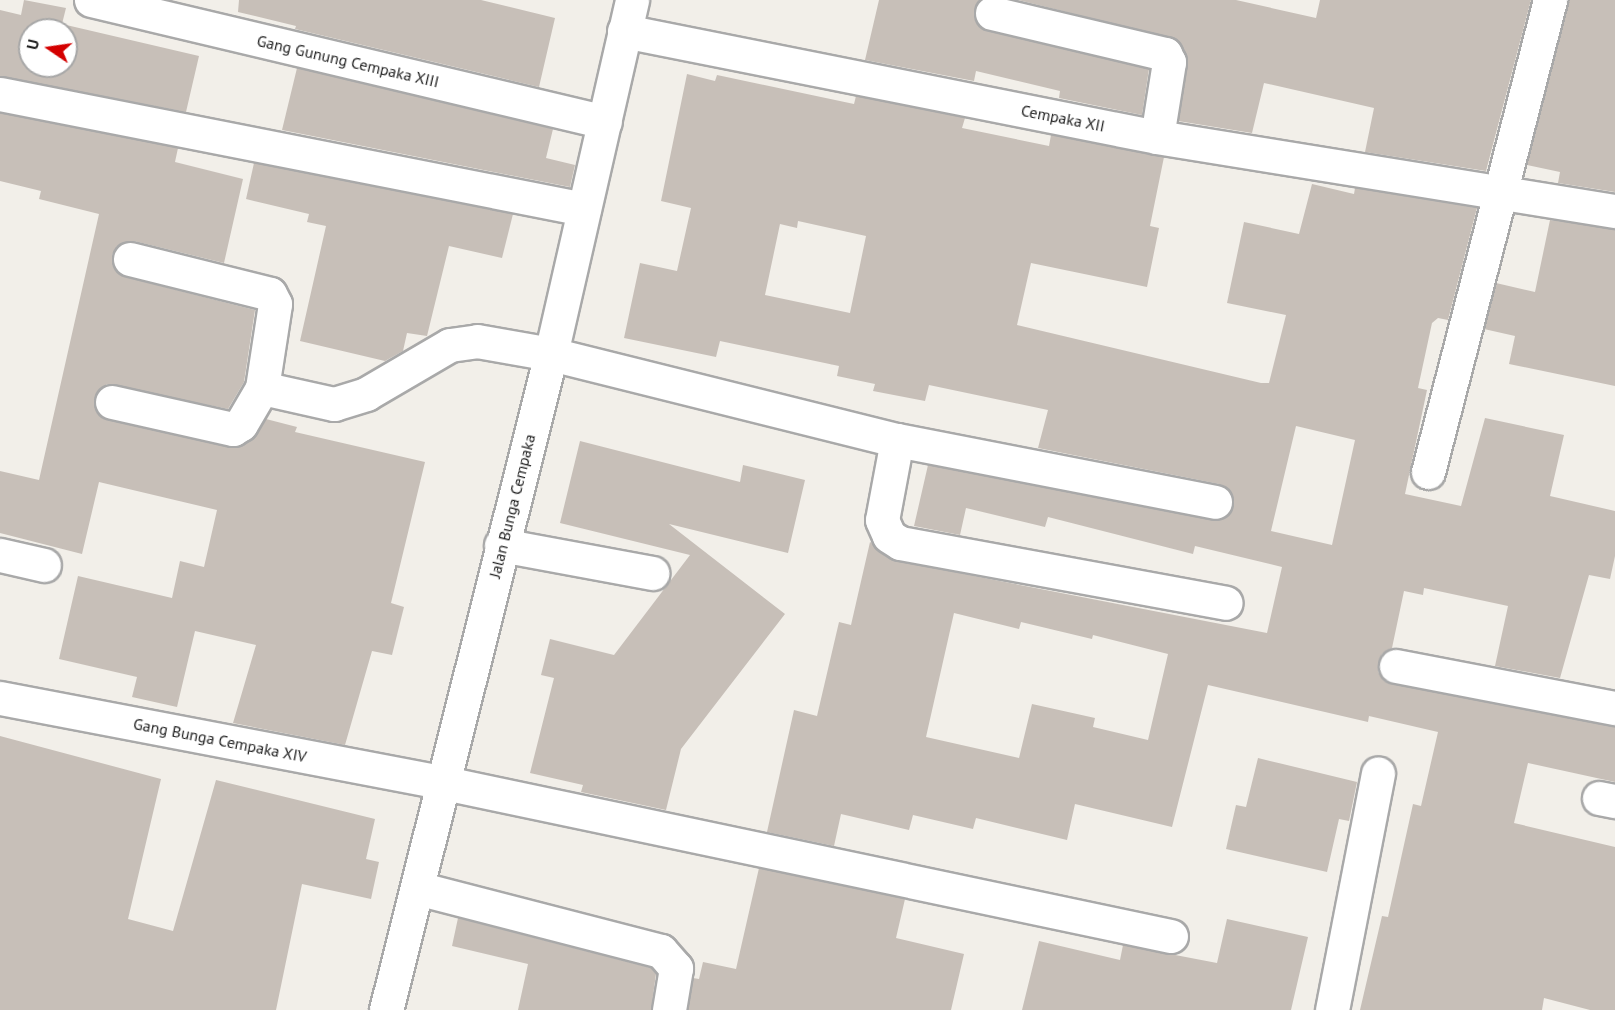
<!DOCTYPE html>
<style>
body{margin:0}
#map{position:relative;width:1615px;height:1010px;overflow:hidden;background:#f2efe9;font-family:"PT Sans",sans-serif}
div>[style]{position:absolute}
.building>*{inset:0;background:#c7bfb8}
.roads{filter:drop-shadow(2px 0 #a9a9a9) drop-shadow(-2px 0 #a9a9a9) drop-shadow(0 2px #a9a9a9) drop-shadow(0 -2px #a9a9a9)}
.minor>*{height:33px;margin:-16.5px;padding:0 16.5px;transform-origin:16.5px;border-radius:16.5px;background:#fff}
span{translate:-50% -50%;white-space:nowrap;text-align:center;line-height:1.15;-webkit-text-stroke:4.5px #fff;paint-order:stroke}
.street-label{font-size:16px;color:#222}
.north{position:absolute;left:18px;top:18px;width:60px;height:60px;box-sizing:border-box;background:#fff;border:2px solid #a7a7a7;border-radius:50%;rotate:283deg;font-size:16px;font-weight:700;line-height:24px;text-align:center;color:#222}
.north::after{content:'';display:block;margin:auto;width:21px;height:27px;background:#d40000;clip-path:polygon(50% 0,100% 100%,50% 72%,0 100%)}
</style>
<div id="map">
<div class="building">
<div style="clip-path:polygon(evenodd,24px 0,66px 8px,62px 24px,199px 56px,186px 112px,0 76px,0 10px,21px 15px,24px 0,30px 30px,66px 30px,66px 66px,30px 66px,30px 30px)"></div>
<div style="clip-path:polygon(239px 0,481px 0,555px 18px,539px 87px,295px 29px,296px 26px,238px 12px)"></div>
<div style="clip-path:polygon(879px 0,979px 0,974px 18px,987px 31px,1149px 69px,1142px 115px,1059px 98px,1060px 91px,976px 71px,974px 81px,865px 60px)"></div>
<div style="clip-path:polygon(1018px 0,1236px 0,1316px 18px,1320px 0,1531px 0,1486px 171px,1365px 152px,1374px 108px,1264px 83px,1252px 133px,1178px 121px,1188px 64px,1176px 39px)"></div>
<div style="clip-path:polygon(1568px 0,1615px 0,1615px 192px,1558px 183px,1560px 172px,1527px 165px)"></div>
<div style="clip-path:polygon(297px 68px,553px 129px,546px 158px,575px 165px,570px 187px,282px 130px)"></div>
<div style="clip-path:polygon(evenodd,687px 74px,715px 81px,717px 75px,854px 104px,856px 96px,965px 118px,962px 128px,1049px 146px,1051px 135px,1164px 157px,1150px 226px,1159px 228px,1147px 287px,1031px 263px,1017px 325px,1261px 383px,1269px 383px,1286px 315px,1227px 303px,1244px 222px,1299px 234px,1312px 184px,1354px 194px,1355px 188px,1477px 208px,1448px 320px,1438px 318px,1432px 323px,1418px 388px,1427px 390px,1405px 494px,1461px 506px,1485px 418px,1564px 435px,1550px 496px,1615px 511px,1615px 556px,1610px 579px,1589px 575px,1560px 678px,1495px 666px,1508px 606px,1424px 588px,1423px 595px,1404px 591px,1392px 648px,1382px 654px,1378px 672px,1392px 684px,1615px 726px,1615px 782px,1528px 763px,1514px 823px,1615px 847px,1615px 1010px,1590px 1010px,1544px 998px,1542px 1010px,1360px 1010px,1382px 916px,1388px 917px,1413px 804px,1421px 806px,1438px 732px,1369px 716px,1368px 722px,1208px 685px,1172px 827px,1075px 804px,1067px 840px,976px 818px,973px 829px,913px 815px,909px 830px,841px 814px,834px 846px,767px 832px,794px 710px,817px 716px,839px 622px,851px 625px,870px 542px,897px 561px,1267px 633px,1282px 567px,1195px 546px,1193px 554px,1048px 517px,1045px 527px,966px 508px,960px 535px,914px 526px,928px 465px,1211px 520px,1229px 515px,1233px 496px,1219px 484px,1038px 448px,1048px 410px,929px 385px,925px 401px,873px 391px,875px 384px,837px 376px,839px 366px,720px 341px,716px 357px,624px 338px,640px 263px,677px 271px,691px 208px,661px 201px,687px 74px,798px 221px,866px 236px,850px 313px,765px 295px,780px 224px,797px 228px,798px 221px,687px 74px,1296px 426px,1355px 440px,1332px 545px,1271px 531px,1296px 426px,687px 74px,954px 613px,1019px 629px,1021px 622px,1092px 639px,1093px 635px,1168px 654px,1148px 740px,1093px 727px,1095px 718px,1032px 704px,1019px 758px,926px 737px,954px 613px)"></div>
<div style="clip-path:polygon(0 113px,178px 148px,175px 162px,243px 179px,224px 263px,134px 241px,117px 246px,112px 255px,117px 272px,125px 277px,255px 310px,244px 382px,228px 409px,107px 384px,94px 399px,100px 416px,229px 447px,251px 440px,266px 419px,297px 427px,295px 432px,425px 462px,391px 603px,404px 607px,392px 655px,372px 651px,345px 745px,233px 723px,256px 645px,195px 631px,177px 707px,132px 697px,137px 677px,59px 659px,78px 576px,172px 598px,180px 561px,204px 567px,217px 510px,99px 482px,82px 554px,0 533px,0 471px,39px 480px,99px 214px,39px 199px,41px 191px,0 181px)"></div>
<div style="clip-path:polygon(254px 163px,513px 214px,502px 258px,449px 246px,427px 336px,407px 333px,403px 351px,385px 361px,300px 341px,326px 226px,307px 222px,309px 214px,246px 199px)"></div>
<div style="clip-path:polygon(1550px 220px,1615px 229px,1615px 386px,1509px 364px,1515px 336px,1484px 329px,1496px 283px,1535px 292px)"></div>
<div style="clip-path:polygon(580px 441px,740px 482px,743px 465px,805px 480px,788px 553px,669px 524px,785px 614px,681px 749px,666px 810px,581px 792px,583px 785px,530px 773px,554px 678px,541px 675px,550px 639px,614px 655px,690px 555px,560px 523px)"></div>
<div style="clip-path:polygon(0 736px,161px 779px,128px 919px,173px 931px,216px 780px,375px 819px,366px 859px,379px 862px,371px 899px,302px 884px,276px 1010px,0 1010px)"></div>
<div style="clip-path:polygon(1258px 758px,1357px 782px,1349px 821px,1339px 819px,1327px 872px,1226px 849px,1236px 805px,1246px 807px)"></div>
<div style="clip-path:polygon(759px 868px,905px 899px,896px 938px,964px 954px,951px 1010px,688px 1010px,693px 978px,699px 979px,703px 962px,736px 969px)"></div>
<div style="clip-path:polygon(458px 918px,651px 968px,656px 974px,651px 1010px,518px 1010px,528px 964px,452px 946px)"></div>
<div style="clip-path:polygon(1227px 919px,1308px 937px,1291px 1010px,1022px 1010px,1039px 941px,1120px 960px,1123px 945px,1217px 963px)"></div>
</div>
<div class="roads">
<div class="minor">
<div style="left:91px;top:0;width:528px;rotate:13.35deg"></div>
<div style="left:992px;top:13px;width:178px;rotate:13.3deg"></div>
<div style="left:1165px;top:54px;width:9px;rotate:63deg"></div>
<div style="left:1169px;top:62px;width:76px;rotate:99.1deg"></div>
<div style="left:624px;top:31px;width:543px;rotate:11.25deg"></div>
<div style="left:1157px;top:137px;width:464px;rotate:9.2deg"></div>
<div style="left:0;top:94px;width:595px;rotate:11.14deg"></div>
<div style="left:130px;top:259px;width:144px;rotate:14deg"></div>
<div style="left:270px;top:294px;width:11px;rotate:63deg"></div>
<div style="left:275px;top:304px;width:85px;rotate:98.8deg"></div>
<div style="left:112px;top:402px;width:124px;rotate:12.6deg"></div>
<div style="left:233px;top:429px;width:9px;rotate:-32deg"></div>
<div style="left:241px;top:424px;width:42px;rotate:-59.7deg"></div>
<div style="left:262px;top:388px;width:74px;rotate:12.5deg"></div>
<div style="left:334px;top:404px;width:34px;rotate:-17deg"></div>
<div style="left:366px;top:394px;width:97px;rotate:-30.3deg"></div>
<div style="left:450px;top:345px;width:27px;rotate:-8deg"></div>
<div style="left:477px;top:341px;width:75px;rotate:10deg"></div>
<div style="left:551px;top:354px;width:357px;rotate:14deg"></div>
<div style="left:897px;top:440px;width:81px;rotate:100.6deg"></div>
<div style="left:882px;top:520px;width:17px;rotate:66deg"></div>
<div style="left:889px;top:536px;width:13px;rotate:32deg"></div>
<div style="left:900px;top:543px;width:331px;rotate:10.4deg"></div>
<div style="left:897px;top:440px;width:324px;rotate:11deg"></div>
<div style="left:1428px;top:472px;width:488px;rotate:-75.5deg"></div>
<div style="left:501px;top:545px;width:154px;rotate:10.5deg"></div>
<div style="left:0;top:555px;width:45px;rotate:12.8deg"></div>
<div style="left:1396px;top:666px;width:223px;rotate:10.9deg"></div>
<div style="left:0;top:698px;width:448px;rotate:10.8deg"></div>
<div style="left:440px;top:782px;width:747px;rotate:11.9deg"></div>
<div style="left:1599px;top:798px;width:16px;rotate:11deg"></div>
<div style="left:417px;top:888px;width:252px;rotate:14.5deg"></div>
<div style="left:661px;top:951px;width:23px;rotate:49deg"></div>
<div style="left:676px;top:968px;width:43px;rotate:99.5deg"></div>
<div style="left:386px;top:1010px;width:676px;rotate:-75.88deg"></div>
<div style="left:551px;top:354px;width:363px;rotate:-77.1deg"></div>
<div style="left:1332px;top:1010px;width:241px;rotate:-79deg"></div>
</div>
</div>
<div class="street-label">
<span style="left:348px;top:61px;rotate:13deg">Gang Gunung Cempaka XIII</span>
<span style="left:1063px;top:118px;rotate:11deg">Cempaka XII</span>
<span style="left:512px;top:506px;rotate:-76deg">Jalan Bunga Cempaka</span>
<span style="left:220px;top:740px;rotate:11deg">Gang Bunga Cempaka XIV</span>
</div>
<div class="north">U</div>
</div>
